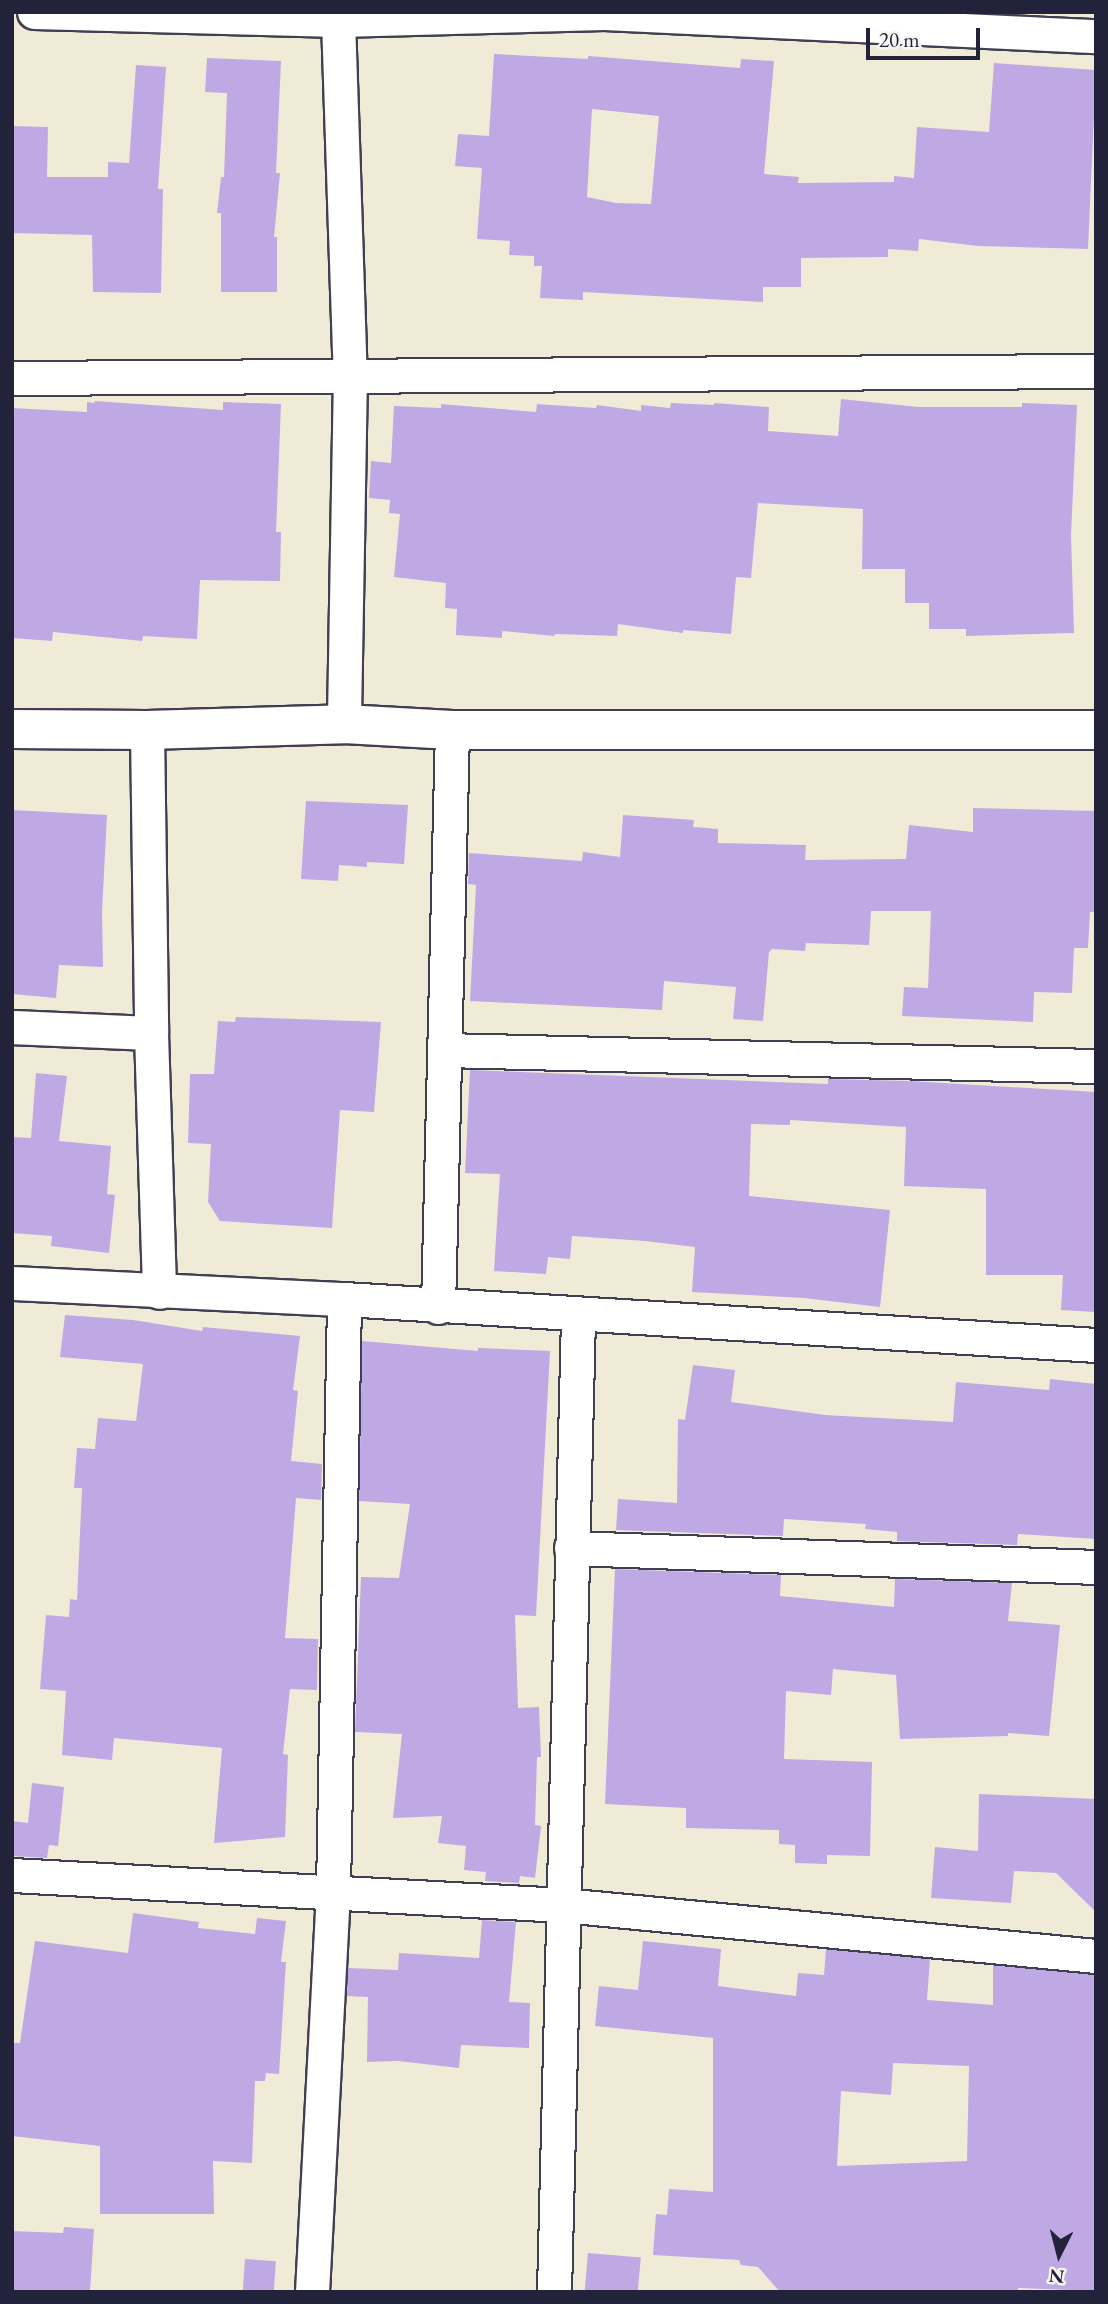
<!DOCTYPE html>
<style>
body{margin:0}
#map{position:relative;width:1108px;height:2304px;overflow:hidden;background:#f0ebd7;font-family:"EB Garamond",serif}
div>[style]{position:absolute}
.building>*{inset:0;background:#bfa9e4;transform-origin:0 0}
.roads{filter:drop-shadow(2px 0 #414052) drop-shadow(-2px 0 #414052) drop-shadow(0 2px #414052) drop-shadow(0 -2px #414052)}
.street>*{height:33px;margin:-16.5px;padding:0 16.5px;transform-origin:16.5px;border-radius:16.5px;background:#fff}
.secondary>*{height:38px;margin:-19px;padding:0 19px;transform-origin:19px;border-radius:19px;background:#fff}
span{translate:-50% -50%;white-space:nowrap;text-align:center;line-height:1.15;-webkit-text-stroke:6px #f6f6f2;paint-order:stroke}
.frame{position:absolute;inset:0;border:14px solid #22223b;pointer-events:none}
.north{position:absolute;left:1024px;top:2220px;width:70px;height:70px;-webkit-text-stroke:5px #f6f6f2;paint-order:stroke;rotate:186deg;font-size:19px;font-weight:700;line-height:28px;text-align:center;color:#22223b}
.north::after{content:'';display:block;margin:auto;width:24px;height:32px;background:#22223b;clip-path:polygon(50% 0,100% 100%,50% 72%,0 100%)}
.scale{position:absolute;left:866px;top:28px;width:114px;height:32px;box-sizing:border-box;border:4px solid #22223b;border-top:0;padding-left:9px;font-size:21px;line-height:24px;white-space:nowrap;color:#22223b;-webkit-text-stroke:5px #f6f6f2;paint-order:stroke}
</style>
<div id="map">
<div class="building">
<div style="clip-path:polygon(evenodd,494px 54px,588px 59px,588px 56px,740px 68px,741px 59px,774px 61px,764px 174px,799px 177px,798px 183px,894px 182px,894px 176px,914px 178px,917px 127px,989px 132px,994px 63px,1096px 70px,1088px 249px,978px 246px,919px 239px,918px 251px,888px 249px,888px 257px,801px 258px,801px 287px,763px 287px,763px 302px,583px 292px,583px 300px,540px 298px,542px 266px,534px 266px,534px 256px,509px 255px,510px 241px,477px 239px,482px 168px,455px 166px,458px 134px,489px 136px,494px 54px,592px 109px,659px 116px,651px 204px,616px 203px,587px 197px,592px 109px)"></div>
<div style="clip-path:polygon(207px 58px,281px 61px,276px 173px,280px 173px,274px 237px,277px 237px,277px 292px,221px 292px,221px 213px,217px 213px,221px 177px,224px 177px,227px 93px,205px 92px)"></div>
<div style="clip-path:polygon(136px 65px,166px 67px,158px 189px,163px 189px,161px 293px,93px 292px,92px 235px,12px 233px,12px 126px,48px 127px,47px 177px,108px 177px,108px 162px,129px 163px)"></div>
<div style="clip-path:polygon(841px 399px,918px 407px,1022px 407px,1022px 403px,1077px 405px,1071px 535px,1074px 633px,966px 636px,966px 629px,929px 629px,929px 603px,905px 603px,905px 569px,862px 569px,863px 509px,758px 503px,751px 578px,736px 577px,731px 634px,683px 630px,683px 633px,618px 624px,617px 636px,555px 634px,554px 636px,502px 631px,502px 638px,456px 635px,457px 609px,445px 608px,446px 583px,394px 577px,400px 514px,389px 513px,390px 500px,369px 498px,371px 461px,391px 463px,394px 406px,441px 408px,441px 404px,536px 412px,537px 404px,596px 408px,597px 405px,641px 411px,641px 405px,670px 408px,671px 403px,714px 405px,714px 403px,769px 407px,768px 431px,838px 436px)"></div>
<div style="clip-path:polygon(95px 401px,223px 410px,223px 402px,281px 404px,276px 532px,281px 532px,280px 581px,200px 580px,197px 639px,143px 636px,142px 641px,53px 632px,52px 641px,12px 638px,12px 408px,87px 412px,87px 402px,94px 403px)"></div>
<div style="clip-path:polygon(306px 801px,408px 805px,404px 864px,367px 862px,367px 867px,339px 865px,338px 881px,301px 879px)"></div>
<div style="clip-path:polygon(973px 808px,1096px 811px,1096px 912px,1090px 912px,1088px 948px,1074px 948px,1072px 993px,1034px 992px,1033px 1022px,902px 1016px,904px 987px,928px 988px,931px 911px,871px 911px,869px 945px,806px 943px,805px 951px,772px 949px,769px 952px,763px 1021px,733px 1019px,736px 987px,664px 981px,662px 1010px,470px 1001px,476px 885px,468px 884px,469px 853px,582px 861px,583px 852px,620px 857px,623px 815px,694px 820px,693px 827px,718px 829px,718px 843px,806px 845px,805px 860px,906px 859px,909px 825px,973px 832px)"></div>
<div style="clip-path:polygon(12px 810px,107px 815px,102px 912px,103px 967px,59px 965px,56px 998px,12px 994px)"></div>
<div style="clip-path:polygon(236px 1017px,381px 1022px,374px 1112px,340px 1110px,332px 1228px,220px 1221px,208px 1202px,211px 1144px,188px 1143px,190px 1074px,214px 1074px,218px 1021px,235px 1022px)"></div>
<div style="clip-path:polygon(470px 1070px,828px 1084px,828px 1079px,909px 1081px,1096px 1092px,1096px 1312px,1061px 1310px,1063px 1275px,986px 1275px,986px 1189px,904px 1186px,906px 1127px,790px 1120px,790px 1125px,751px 1124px,749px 1196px,890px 1210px,880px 1307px,804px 1298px,692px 1292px,695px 1247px,645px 1241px,572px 1236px,570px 1259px,548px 1257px,546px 1274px,494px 1271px,500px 1174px,465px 1173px)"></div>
<div style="clip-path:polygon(36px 1073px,67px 1076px,59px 1141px,111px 1146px,107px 1194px,115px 1195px,109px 1253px,51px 1246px,52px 1236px,12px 1233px,12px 1137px,31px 1138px)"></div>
<div style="clip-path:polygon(65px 1315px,133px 1320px,202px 1331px,203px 1327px,300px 1336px,293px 1390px,298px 1391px,291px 1461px,322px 1464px,321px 1500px,296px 1498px,285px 1638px,318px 1639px,317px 1690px,290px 1689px,283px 1754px,288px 1755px,285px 1837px,214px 1843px,222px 1748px,114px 1738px,112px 1760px,62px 1755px,66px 1691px,40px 1689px,46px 1615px,69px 1617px,70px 1599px,77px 1600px,82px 1488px,74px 1488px,77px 1448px,95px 1449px,98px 1418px,136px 1421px,143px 1364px,60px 1357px)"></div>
<div style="clip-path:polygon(362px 1341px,478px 1351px,478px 1348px,550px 1351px,536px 1616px,515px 1615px,518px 1708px,539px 1707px,541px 1757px,537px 1757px,535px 1825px,541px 1826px,535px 1878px,520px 1876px,519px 1883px,485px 1881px,486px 1872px,464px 1870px,466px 1846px,438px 1843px,442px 1816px,393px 1818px,402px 1734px,355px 1732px,361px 1577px,399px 1578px,410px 1504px,359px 1501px)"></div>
<div style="clip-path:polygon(693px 1365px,735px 1370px,731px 1402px,825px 1415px,953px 1422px,956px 1382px,1049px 1390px,1050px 1379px,1096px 1384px,1096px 1539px,1018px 1534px,1017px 1545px,897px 1541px,897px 1532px,865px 1529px,866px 1524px,784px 1519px,783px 1536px,616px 1530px,618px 1499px,677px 1503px,678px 1419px,685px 1420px)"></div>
<div style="clip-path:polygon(615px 1569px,781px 1575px,780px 1596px,894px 1607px,895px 1579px,1012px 1583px,1008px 1621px,1060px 1625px,1049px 1736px,1008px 1733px,1008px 1736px,900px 1739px,896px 1675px,833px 1669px,831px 1695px,786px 1691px,784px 1759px,872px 1762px,870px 1856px,827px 1855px,827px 1864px,795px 1863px,795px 1845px,779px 1844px,779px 1830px,686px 1828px,686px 1808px,605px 1804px)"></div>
<div style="clip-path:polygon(32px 1783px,64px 1787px,58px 1846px,49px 1845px,47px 1858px,12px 1856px,12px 1821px,28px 1823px)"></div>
<div style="clip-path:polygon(979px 1794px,1096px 1799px,1096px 1912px,1056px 1873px,1014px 1871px,1011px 1903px,931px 1898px,935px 1847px,978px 1851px)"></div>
<div style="clip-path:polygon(133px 1913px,199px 1922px,198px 1928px,255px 1934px,257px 1918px,286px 1921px,281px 1962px,286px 1962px,279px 2074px,266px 2073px,265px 2081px,255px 2081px,252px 2163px,213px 2161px,214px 2214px,100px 2214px,100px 2146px,12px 2136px,12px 2043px,20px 2043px,35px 1941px,128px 1953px)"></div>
<div style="clip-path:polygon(482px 1920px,516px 1922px,509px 2002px,530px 2003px,529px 2048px,461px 2045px,459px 2068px,398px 2061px,367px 2062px,368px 1997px,347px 1996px,348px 1968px,398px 1970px,399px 1953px,479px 1958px)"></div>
<div style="clip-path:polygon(evenodd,643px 1941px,721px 1949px,718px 1986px,796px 1996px,798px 1973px,824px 1975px,826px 1949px,930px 1959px,927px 2000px,993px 2005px,993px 1965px,1096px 1975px,1096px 2291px,1018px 2288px,1018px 2292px,780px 2292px,758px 2267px,741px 2265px,739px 2260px,653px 2255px,656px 2214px,667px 2215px,669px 2189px,713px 2192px,713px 2038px,595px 2026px,599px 1986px,638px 1990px,643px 1941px,893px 2063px,969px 2066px,967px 2161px,837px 2166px,841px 2091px,891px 2095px,893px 2063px)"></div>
<div style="clip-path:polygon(64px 2227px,94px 2229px,90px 2292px,12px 2292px,12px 2231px,63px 2233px)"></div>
<div style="left:588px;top:2253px;width:53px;height:39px;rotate:5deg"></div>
<div style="left:245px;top:2259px;width:31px;height:33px;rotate:4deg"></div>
</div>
<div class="roads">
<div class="street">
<div style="left:34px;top:12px;width:304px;rotate:1.5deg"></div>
<div style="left:338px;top:20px;width:266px;rotate:-1.5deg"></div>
<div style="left:604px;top:13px;width:493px;rotate:2.7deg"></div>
<div style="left:338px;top:20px;width:354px;rotate:88.1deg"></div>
<div style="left:350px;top:374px;width:350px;rotate:91deg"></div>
<div style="left:12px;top:378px;width:1084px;rotate:-0.37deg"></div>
<div style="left:147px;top:730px;width:303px;rotate:89.2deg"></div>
<div style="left:151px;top:1033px;width:259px;rotate:88.2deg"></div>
<div style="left:12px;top:1027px;width:139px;rotate:2.5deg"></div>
<div style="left:444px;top:1050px;width:652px;rotate:1.41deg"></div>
<div style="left:12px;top:1283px;width:332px;rotate:2.8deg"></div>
<div style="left:344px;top:1299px;width:753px;rotate:3.5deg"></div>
<div style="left:438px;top:1307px;width:577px;rotate:-88.61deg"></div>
<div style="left:571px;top:1548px;width:525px;rotate:2.07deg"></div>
<div style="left:12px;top:1875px;width:552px;rotate:3.12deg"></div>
<div style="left:563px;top:1905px;width:535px;rotate:5.47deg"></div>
<div style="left:312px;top:2292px;width:403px;rotate:-87deg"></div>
<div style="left:333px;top:1890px;width:591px;rotate:-88.93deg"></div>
<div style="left:554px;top:2292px;width:978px;rotate:-88.59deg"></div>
</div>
<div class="secondary">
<div style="left:12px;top:729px;width:135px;rotate:0.4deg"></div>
<div style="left:147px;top:730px;width:197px;rotate:-1.7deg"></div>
<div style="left:344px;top:724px;width:108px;rotate:3.2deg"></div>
<div style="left:452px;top:730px;width:644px"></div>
</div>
</div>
<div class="frame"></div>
<div class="north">N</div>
<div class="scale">20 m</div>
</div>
